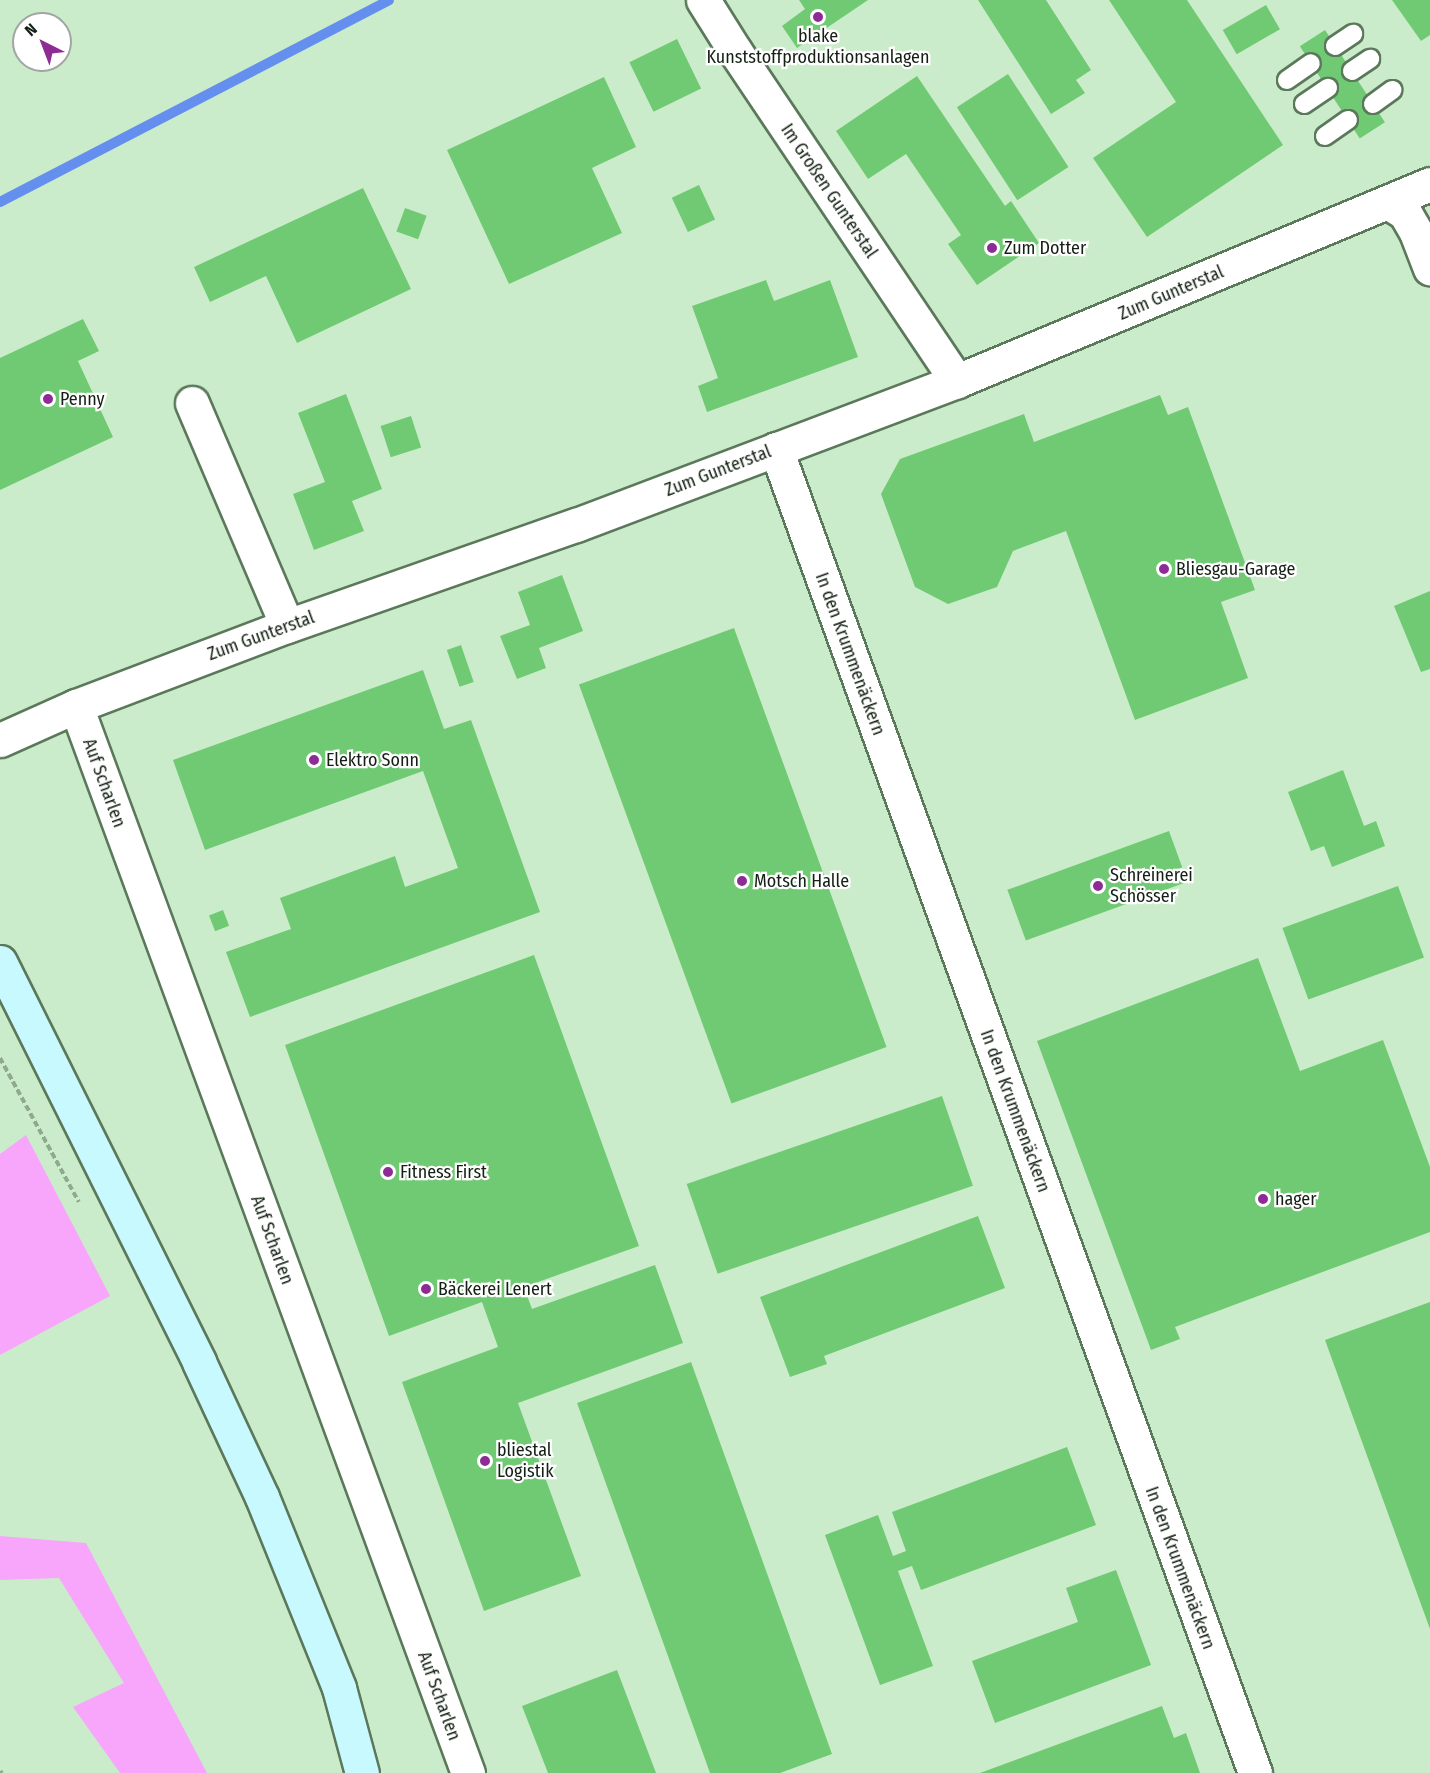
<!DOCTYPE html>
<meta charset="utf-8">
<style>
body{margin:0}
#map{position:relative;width:1430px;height:1773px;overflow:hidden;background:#cbecca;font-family:"Fira Sans Condensed",sans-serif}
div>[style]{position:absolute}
.green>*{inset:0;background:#f7a6fc}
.stream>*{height:10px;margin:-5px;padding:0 5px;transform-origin:5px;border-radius:5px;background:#648fee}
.building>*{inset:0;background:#70ca73;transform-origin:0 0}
.path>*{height:4px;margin-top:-2px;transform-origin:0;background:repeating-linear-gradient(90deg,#8fa98e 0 6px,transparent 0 9px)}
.roads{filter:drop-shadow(2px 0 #5b785b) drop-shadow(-2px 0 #5b785b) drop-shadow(0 2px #5b785b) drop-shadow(0 -2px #5b785b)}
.service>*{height:18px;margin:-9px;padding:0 9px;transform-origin:9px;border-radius:9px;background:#fff}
.minor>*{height:33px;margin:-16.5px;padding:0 16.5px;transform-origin:16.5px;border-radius:16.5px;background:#fff}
.secondary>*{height:33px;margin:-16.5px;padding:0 16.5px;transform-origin:16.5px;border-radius:16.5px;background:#c7f9fe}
.dots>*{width:16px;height:16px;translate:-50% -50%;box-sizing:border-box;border:3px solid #fff;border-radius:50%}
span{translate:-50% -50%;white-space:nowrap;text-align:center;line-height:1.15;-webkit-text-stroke:4.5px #fff;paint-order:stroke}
.poi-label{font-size:18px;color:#142014}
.left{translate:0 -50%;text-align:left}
.street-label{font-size:18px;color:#142014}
.north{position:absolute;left:12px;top:12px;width:60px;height:60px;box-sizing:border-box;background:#fff;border:2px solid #a1a6a1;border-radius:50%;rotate:318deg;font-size:16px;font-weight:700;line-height:24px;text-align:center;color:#142014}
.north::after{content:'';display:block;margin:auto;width:21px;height:27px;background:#8d2c94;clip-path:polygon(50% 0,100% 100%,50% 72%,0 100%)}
</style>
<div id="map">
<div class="green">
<div style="clip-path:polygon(26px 1135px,110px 1296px,0 1355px,0 1154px)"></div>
<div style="clip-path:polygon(0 1536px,86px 1543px,207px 1773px,120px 1773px,73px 1707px,124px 1683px,59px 1578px,0 1580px)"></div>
</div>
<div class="stream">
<div style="left:0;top:202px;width:438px;rotate:-27.4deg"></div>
</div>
<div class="building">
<div style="clip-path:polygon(799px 0,868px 0,797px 48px,782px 26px,805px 9px)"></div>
<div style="clip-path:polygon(978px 0,1046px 0,1091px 70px,1076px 80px,1085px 93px,1051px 114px)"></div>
<div style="clip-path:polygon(1109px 0,1187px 0,1283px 145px,1147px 237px,1093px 158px,1176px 102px)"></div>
<div style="clip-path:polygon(1392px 0,1430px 0,1430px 35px,1421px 41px)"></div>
<div style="left:1266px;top:5px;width:28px;height:50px;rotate:60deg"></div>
<div style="left:1325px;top:30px;width:110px;height:30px;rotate:57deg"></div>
<div style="left:677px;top:39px;width:55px;height:53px;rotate:64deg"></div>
<div style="left:1008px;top:74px;width:111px;height:61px;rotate:57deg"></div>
<div style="clip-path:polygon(917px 76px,1005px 206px,1011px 201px,1039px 243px,977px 285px,948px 244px,961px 235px,906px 154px,868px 179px,836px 131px)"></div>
<div style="clip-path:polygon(604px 77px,636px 147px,592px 168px,622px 233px,509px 284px,447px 150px)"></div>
<div style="left:699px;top:185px;width:38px;height:30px;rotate:65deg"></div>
<div style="clip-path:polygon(363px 188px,411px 289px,297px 343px,266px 276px,210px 302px,194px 267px)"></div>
<div style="left:405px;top:208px;width:23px;height:25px;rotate:20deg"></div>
<div style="clip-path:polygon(766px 280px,774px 301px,830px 280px,858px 357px,707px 412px,698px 386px,718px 378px,692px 306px)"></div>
<div style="clip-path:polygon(83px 319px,99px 351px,78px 361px,113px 437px,0 490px,0 358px)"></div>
<div style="clip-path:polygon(346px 394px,382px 489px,352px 501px,364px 531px,314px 550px,293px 494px,325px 482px,298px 413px)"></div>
<div style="clip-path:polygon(1160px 395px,1168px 415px,1188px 407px,1255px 590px,1221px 602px,1248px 678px,1135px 720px,1066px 531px,1013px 551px,997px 587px,948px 604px,915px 587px,881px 494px,900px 459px,1024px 414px,1034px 442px)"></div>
<div style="left:411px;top:416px;width:33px;height:32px;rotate:72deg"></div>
<div style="clip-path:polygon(562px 575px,583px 631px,539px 648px,546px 668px,517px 679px,500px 636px,530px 625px,518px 592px)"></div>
<div style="clip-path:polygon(1430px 591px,1430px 669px,1421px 672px,1394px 606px)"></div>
<div style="left:734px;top:628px;width:446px;height:165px;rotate:70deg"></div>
<div style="left:461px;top:645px;width:39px;height:15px;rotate:71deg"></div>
<div style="clip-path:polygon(423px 670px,444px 729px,471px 720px,540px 912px,250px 1017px,226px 952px,291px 929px,280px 898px,395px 856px,405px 887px,458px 868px,423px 771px,205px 850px,173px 760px)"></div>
<div style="clip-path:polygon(1343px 770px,1364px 826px,1376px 821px,1385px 846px,1332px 867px,1324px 846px,1311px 851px,1288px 792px)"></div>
<div style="left:1169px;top:831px;width:54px;height:172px;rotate:70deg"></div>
<div style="left:1398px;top:886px;width:76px;height:123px;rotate:70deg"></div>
<div style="left:223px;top:910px;width:17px;height:15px;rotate:69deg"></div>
<div style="clip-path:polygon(534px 955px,639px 1246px,524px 1287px,532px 1309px,655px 1265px,683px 1343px,518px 1403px,581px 1576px,484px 1611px,402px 1382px,498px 1347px,482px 1302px,389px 1336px,285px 1045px)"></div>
<div style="clip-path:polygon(1258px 958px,1300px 1071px,1383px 1040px,1430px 1167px,1430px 1232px,1175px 1327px,1180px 1339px,1151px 1350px,1037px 1041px)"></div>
<div style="left:942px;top:1096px;width:95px;height:270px;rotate:71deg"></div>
<div style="clip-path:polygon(978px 1216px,1005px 1288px,824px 1356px,827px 1364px,790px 1377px,760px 1297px)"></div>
<div style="clip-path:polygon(1430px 1302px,1430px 1629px,1325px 1340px)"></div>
<div style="clip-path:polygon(691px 1362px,832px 1754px,780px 1773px,710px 1773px,577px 1403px)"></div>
<div style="clip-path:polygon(1067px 1447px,1096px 1525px,921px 1590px,912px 1566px,898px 1571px,933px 1666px,880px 1685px,825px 1535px,878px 1515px,893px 1556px,906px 1551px,892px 1512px)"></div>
<div style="clip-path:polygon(1116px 1570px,1151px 1665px,995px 1723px,972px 1661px,1078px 1622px,1066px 1588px)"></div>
<div style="clip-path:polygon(617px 1670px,656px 1773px,548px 1773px,522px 1706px)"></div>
<div style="clip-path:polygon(1162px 1706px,1174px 1738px,1186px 1733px,1200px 1773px,980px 1773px)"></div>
</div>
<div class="path">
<div style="left:0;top:1058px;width:164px;rotate:61.3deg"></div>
<div style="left:0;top:1771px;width:3px;rotate:45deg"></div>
</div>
<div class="roads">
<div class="service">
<div style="left:1335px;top:46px;width:22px;rotate:-34deg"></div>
<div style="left:1352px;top:71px;width:22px;rotate:-34deg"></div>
<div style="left:1287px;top:80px;width:29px;rotate:-35deg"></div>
<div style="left:1304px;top:104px;width:29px;rotate:-34deg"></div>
<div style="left:1373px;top:104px;width:24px;rotate:-36deg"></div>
<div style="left:1325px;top:136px;width:28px;rotate:-35deg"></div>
</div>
<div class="minor">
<div style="left:703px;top:0;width:60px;rotate:57.9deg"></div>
<div style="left:735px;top:51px;width:398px;rotate:56.1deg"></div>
<div style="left:1389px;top:203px;width:19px;rotate:32deg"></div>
<div style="left:1405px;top:213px;width:22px;rotate:60deg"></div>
<div style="left:1416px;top:232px;width:39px;rotate:69deg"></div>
<div style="left:192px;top:403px;width:242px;rotate:66.9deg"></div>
<div style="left:776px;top:449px;width:1408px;rotate:70.11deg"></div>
<div style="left:76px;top:706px;width:1137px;rotate:69.83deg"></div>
<div style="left:0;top:740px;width:83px;rotate:-24.1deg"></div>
<div style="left:76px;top:706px;width:226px;rotate:-20.8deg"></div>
<div style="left:287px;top:626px;width:306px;rotate:-19.3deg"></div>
<div style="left:576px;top:525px;width:407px;rotate:-20.7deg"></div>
<div style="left:957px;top:381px;width:512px;rotate:-22.61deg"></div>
</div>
<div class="secondary">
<div style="left:0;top:962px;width:447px;rotate:63.5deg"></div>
<div style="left:199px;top:1362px;width:149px;rotate:65deg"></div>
<div style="left:262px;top:1497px;width:206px;rotate:68deg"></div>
<div style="left:339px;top:1688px;width:88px;rotate:74.9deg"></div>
</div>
</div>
<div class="dots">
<div style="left:818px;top:17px;background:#8d2c94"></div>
<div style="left:992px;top:248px;background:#8d2c94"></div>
<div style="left:48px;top:399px;background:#8d2c94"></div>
<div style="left:1164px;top:569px;background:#8d2c94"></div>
<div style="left:314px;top:760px;background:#8d2c94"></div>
<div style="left:742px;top:881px;background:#8d2c94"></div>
<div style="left:1098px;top:886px;background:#8d2c94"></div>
<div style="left:388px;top:1172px;background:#8d2c94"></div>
<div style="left:1263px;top:1199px;background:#8d2c94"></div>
<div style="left:426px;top:1289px;background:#8d2c94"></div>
<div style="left:485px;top:1461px;background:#8d2c94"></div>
</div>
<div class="poi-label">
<span style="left:818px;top:47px">blake<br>Kunststoffproduktionsanlagen</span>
<span class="left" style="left:1004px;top:248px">Zum Dotter</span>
<span class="left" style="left:60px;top:399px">Penny</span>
<span class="left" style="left:1176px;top:569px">Bliesgau-Garage</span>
<span class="left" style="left:326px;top:760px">Elektro Sonn</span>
<span class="left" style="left:1110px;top:886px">Schreinerei<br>Schösser</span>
<span class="left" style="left:754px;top:881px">Motsch Halle</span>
<span class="left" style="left:400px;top:1172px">Fitness First</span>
<span class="left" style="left:1275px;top:1199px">hager</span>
<span class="left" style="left:438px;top:1289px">Bäckerei Lenert</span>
<span class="left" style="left:497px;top:1461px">bliestal<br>Logistik</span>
</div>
<div class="street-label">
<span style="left:829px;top:191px;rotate:56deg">Im Großen Gunterstal</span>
<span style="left:1171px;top:293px;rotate:-23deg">Zum Gunterstal</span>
<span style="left:718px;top:471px;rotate:-21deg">Zum Gunterstal</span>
<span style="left:261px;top:636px;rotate:-20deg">Zum Gunterstal</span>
<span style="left:850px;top:654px;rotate:70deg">In den Krummenäckern</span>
<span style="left:104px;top:783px;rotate:70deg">Auf Scharlen</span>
<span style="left:1015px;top:1111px;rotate:70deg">In den Krummenäckern</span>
<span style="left:272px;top:1240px;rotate:70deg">Auf Scharlen</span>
<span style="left:1180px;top:1568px;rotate:70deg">In den Krummenäckern</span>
<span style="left:439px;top:1696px;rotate:70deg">Auf Scharlen</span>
</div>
<div class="north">N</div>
</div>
